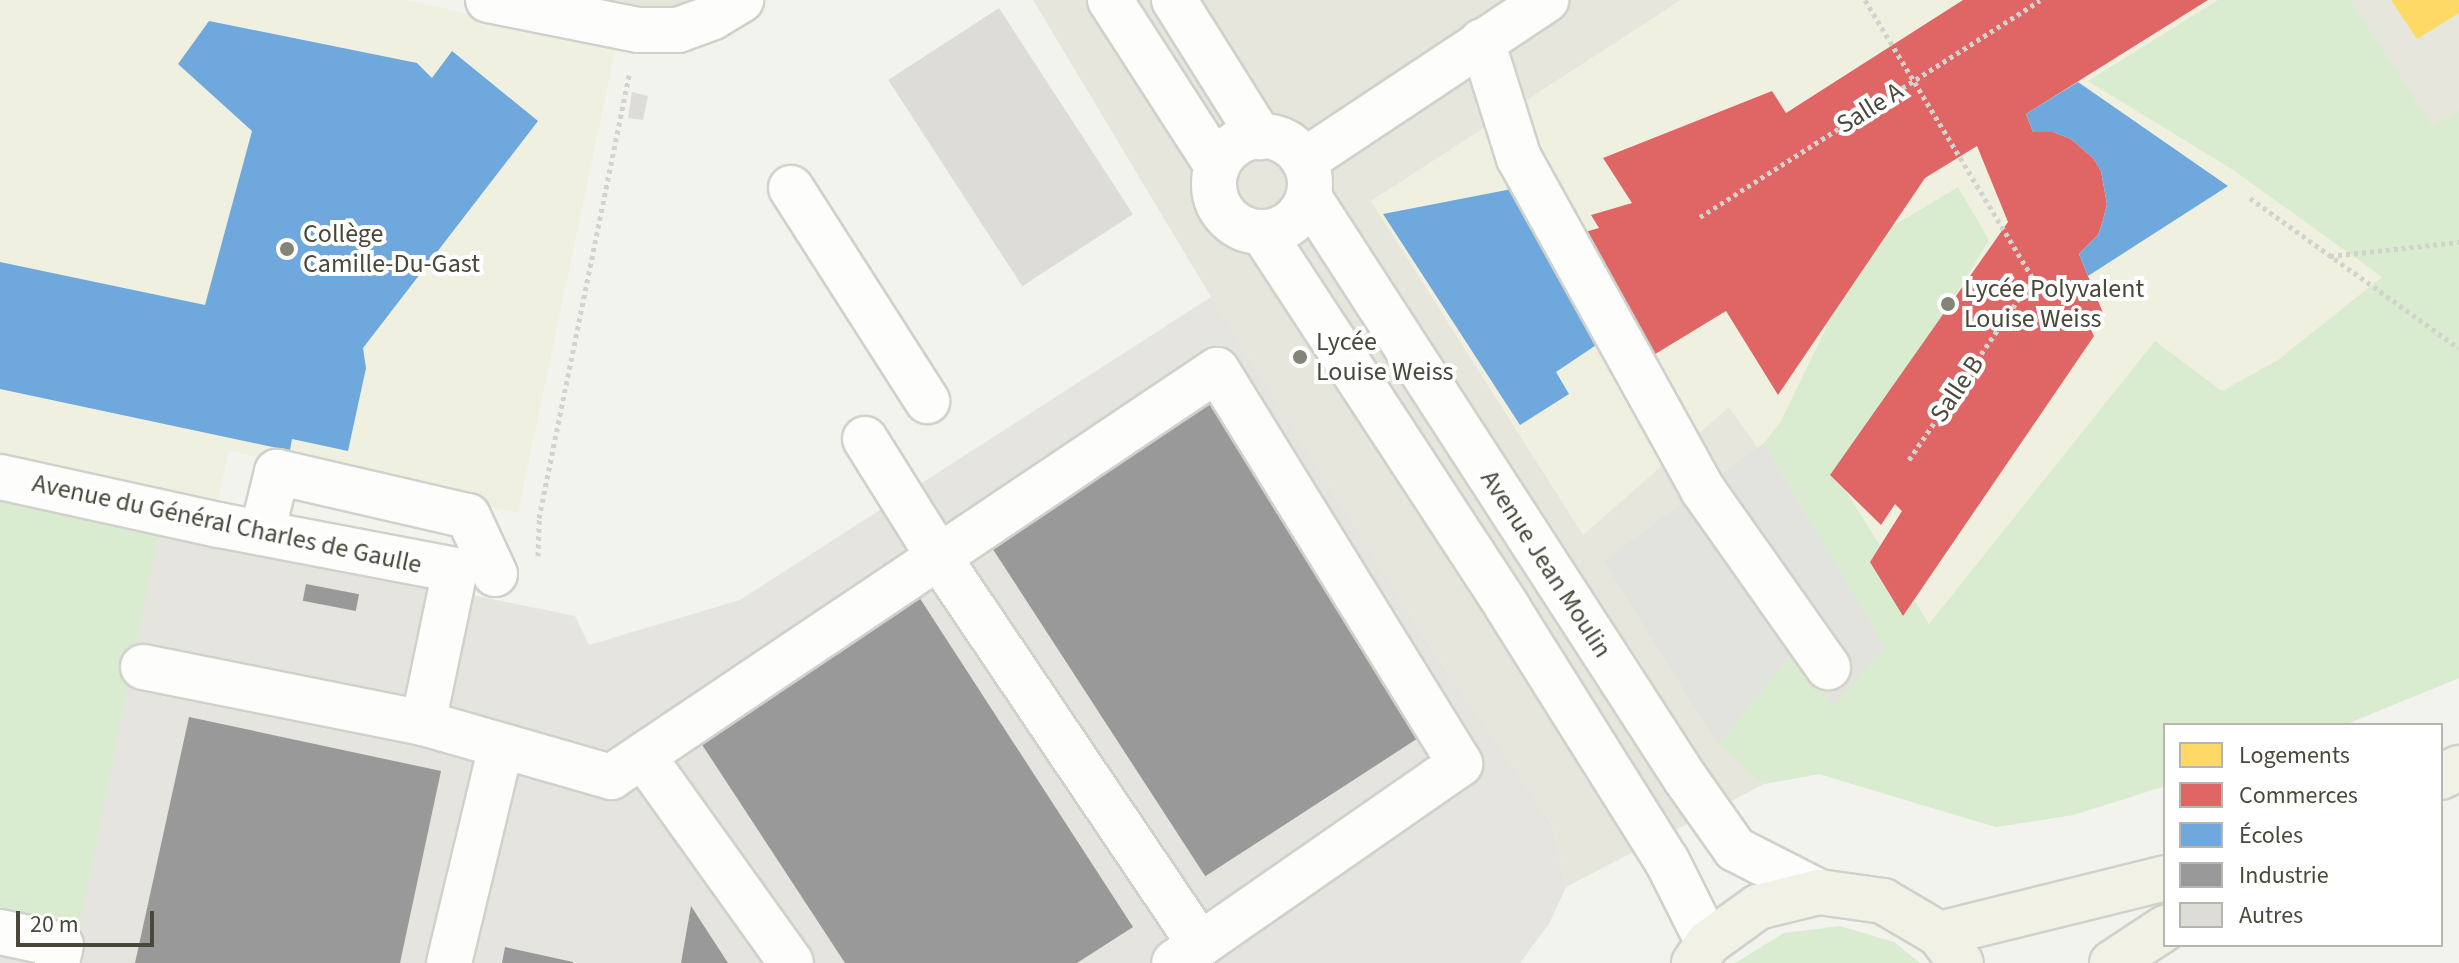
<!DOCTYPE html>
<meta charset="utf-8">
<style>
body{margin:0}
#map{position:relative;width:2459px;height:963px;overflow:hidden;background:#f3f3ee;font-family:"Source Sans 3",sans-serif}
div>[style]{position:absolute}
.residential>*{inset:0;background:#e7e6dc}
.industrial>*{inset:0;background:#e5e4de}
.education>*{inset:0;background:#f0f0e1}
.green>*{inset:0;background:#d9ecd0}
.parking>*{inset:0;background:#e2e2de}
.homes>*{inset:0;background:#ffd966}
.shops>*{inset:0;background:#e06666}
.schools>*{inset:0;background:#6fa8dc}
.industry>*{inset:0;background:#999;transform-origin:0 0}
.building>*{inset:0;background:#dddcd6;transform-origin:0 0}
.path>*{height:5px;margin-top:-2.5px;transform-origin:0;background:repeating-linear-gradient(90deg,#d3d2cc 0 4px,transparent 0 8px)}
.roads{filter:drop-shadow(2px 0 #d1d1cc) drop-shadow(-2px 0 #d1d1cc) drop-shadow(0 2px #d1d1cc) drop-shadow(0 -2px #d1d1cc)}
.minor>*{height:44px;margin:-22px;padding:0 22px;transform-origin:22px;border-radius:22px;background:#fdfdfc}
.minor>.ring{margin:-22px;padding:0;box-sizing:content-box;background:none;border:44px solid #fdfdfc;border-radius:50%}
.major>*{height:44px;margin:-22px;padding:0 22px;transform-origin:22px;border-radius:22px;background:#f1f1e6}
.dots>*{width:22px;height:22px;translate:-50% -50%;box-sizing:border-box;border:4px solid #fff;border-radius:50%}
span{translate:-50% -50%;white-space:nowrap;text-align:center;line-height:1.15;-webkit-text-stroke:8px #fff;paint-order:stroke}
.street-label{font-size:26px;color:#49483a}
.poi-label{font-size:26px;color:#49483a}
.left{translate:0 -50%;text-align:left}
.legend{position:absolute;left:2163px;top:723px;width:280px;height:224px;box-sizing:border-box;background:#fff;border:2px solid #b6b6b0;margin:0;padding:10px 14px;list-style:none;font-size:24px;color:#49483a}
.legend li{display:flex;align-items:center;gap:16px;height:40px}
.legend b{width:40px;border:2px solid #b6b6b0}
.scale{position:absolute;left:16px;top:911px;width:138px;height:36px;box-sizing:border-box;border:4px solid #49483a;border-top:0;padding-left:10px;font-size:24px;line-height:28px;white-space:nowrap;color:#49483a;-webkit-text-stroke:6px #fff;paint-order:stroke}
</style>
<div id="map">
<div class="residential">
<div style="clip-path:polygon(590px 0,711px 0,682px 19px)"></div>
<div style="clip-path:polygon(1033px 0,2459px 0,2459px 678px,2344px 725px,2165px 725px,2165px 786px,2073px 815px,1996px 827px,1819px 774px,1764px 784px,1566px 887px,1552px 824px,1420px 631px,1211px 297px)"></div>
</div>
<div class="industrial">
<div style="clip-path:polygon(1211px 297px,1420px 631px,1552px 824px,1566px 887px,1549px 924px,1520px 963px,0 963px,0 499px,575px 616px,589px 645px,740px 600px)"></div>
</div>
<div class="education">
<div style="clip-path:polygon(0 0,407px 0,616px 47px,518px 513px,229px 451px,217px 504px,0 459px)"></div>
<div style="clip-path:polygon(1681px 0,2232px 0,2338px 138px,2459px 502px,1899px 648px,1729px 407px,1583px 535px,1371px 201px)"></div>
</div>
<div class="green">
<div style="clip-path:polygon(2218px 0,2350px 0,2433px 127px,2459px 109px,2459px 678px,2344px 725px,2165px 725px,2165px 786px,2073px 815px,1996px 827px,1819px 774px,1764px 784px,1718px 745px,1793px 650px,1885px 648px,1764px 443px,1781px 421px,1826px 328px,1803px 280px,1958px 187px,1989px 240px,1841px 483px,1929px 624px,2155px 341px,2222px 391px,2278px 360px,2382px 277px,2233px 170px,2088px 81px)"></div>
<div style="clip-path:polygon(0 499px,159px 531px,79px 927px,0 911px)"></div>
<div style="clip-path:polygon(1840px 926px,1894px 942px,1920px 963px,1735px 963px,1784px 933px)"></div>
</div>
<div class="parking">
<div style="clip-path:polygon(1764px 443px,1885px 648px,1833px 705px,1793px 651px,1718px 745px,1604px 561px)"></div>
</div>
<div class="homes">
<div style="clip-path:polygon(2391px 0,2459px 0,2459px 13px,2417px 39px)"></div>
</div>
<div class="shops">
<div style="clip-path:polygon(1963px 0,2208px 0,2026px 114px,2033px 132px,2053px 132px,2071px 139px,2093px 158px,2101px 171px,2107px 204px,2103px 220px,2098px 235px,2079px 254px,2103px 313px,2091px 330px,2094px 336px,1903px 616px,1870px 562px,1902px 511px,1895px 504px,1881px 525px,1830px 475px,2008px 222px,1977px 146px,1925px 178px,1778px 395px,1726px 311px,1647px 359px,1623px 321px,1633px 314px,1626px 303px,1614px 311px,1567px 237px,1599px 228px,1591px 215px,1632px 203px,1603px 158px,1772px 91px,1786px 113px)"></div>
</div>
<div class="schools">
<div style="clip-path:polygon(209px 21px,417px 63px,432px 78px,452px 51px,538px 121px,363px 348px,366px 368px,348px 451px,292px 439px,290px 450px,282px 449px,0 389px,0 262px,205px 305px,252px 131px,178px 64px)"></div>
<div style="clip-path:polygon(2078px 82px,2228px 186px,2088px 276px,2079px 254px,2098px 235px,2103px 220px,2107px 204px,2101px 171px,2093px 158px,2071px 139px,2053px 132px,2033px 132px,2026px 114px)"></div>
<div style="clip-path:polygon(1517px 188px,1611px 335px,1556px 372px,1569px 394px,1520px 425px,1383px 214px)"></div>
</div>
<div class="industry">
<div style="left:1211px;top:404px;width:393px;height:262px;rotate:57deg"></div>
<div style="left:306px;top:584px;width:54px;height:17px;rotate:11deg"></div>
<div style="clip-path:polygon(919px 597px,1133px 927px,1077px 963px,845px 963px,699px 740px)"></div>
<div style="clip-path:polygon(189px 717px,441px 771px,400px 963px,135px 963px)"></div>
<div style="clip-path:polygon(691px 906px,728px 963px,681px 963px)"></div>
<div style="clip-path:polygon(505px 947px,573px 962px,573px 963px,502px 963px)"></div>
</div>
<div class="building">
<div style="left:999px;top:8px;width:246px;height:132px;rotate:57deg"></div>
<div style="clip-path:polygon(632px 92px,648px 96px,643px 120px,628px 118px)"></div>
</div>
<div class="path">
<div style="left:1865px;top:0;width:325px;rotate:58.9deg"></div>
<div style="left:2033px;top:278px;width:222px;rotate:124.3deg"></div>
<div style="left:2250px;top:198px;width:257px;rotate:35.7deg"></div>
<div style="left:1700px;top:217px;width:403px;rotate:-32.5deg"></div>
<div style="left:2330px;top:256px;width:130px;rotate:-6.2deg"></div>
<div style="left:538px;top:556px;width:38px;rotate:-88deg"></div>
<div style="left:539px;top:518px;width:452px;rotate:-78.5deg"></div>
</div>
<div class="roads">
<div class="minor">
<div style="left:488px;top:0;width:153px;rotate:11.3deg"></div>
<div style="left:638px;top:30px;width:40px"></div>
<div style="left:678px;top:30px;width:37px;rotate:-20deg"></div>
<div style="left:713px;top:17px;width:33px;rotate:-31deg"></div>
<div style="left:1110px;top:0;width:197px;rotate:57.2deg"></div>
<div style="left:1174px;top:0;width:162px;rotate:57.9deg"></div>
<div style="left:1482px;top:41px;width:123px;rotate:72.5deg"></div>
<div style="left:1519px;top:158px;width:380px;rotate:61deg"></div>
<div style="left:1703px;top:490px;width:217px;rotate:54.8deg"></div>
<div class="ring" style="left:1214px;top:136px;width:52px;height:52px"></div>
<div style="left:1304px;top:161px;width:291px;rotate:-33.6deg"></div>
<div style="left:791px;top:188px;width:253px;rotate:57.4deg"></div>
<div style="left:1309px;top:197px;width:692px;rotate:57.09deg"></div>
<div style="left:1685px;top:778px;width:87px;rotate:54.8deg"></div>
<div style="left:1735px;top:849px;width:94px;rotate:27.1deg"></div>
<div style="left:1263px;top:233px;width:448px;rotate:56.8deg"></div>
<div style="left:1508px;top:608px;width:299px;rotate:57.9deg"></div>
<div style="left:1667px;top:861px;width:92px;rotate:63.4deg"></div>
<div style="left:865px;top:439px;width:138px;rotate:58deg"></div>
<div style="left:938px;top:556px;width:469px;rotate:56deg"></div>
<div style="left:0;top:477px;width:224px;rotate:12.4deg"></div>
<div style="left:219px;top:525px;width:240px;rotate:10.8deg"></div>
<div style="left:455px;top:570px;width:156px;rotate:101.8deg"></div>
<div style="left:262px;top:533px;width:63px;rotate:-76.2deg"></div>
<div style="left:277px;top:472px;width:196px;rotate:13deg"></div>
<div style="left:468px;top:516px;width:64px;rotate:65deg"></div>
<div style="left:143px;top:667px;width:286px;rotate:11.3deg"></div>
<div style="left:423px;top:723px;width:196px;rotate:16deg"></div>
<div style="left:611px;top:777px;width:730px;rotate:-33.89deg"></div>
<div style="left:1217px;top:370px;width:463px;rotate:58.3deg"></div>
<div style="left:1460px;top:764px;width:348px;rotate:145.2deg"></div>
<div style="left:643px;top:756px;width:254px;rotate:54.4deg"></div>
<div style="left:0;top:932px;width:62px;rotate:12deg"></div>
<div style="left:61px;top:945px;width:18px;rotate:103deg"></div>
<div style="left:449px;top:963px;width:223px;rotate:-76.5deg"></div>
</div>
<div class="major">
<div style="left:2441px;top:777px;width:20px;rotate:-27deg"></div>
<div style="left:1939px;top:934px;width:233px;rotate:-13.9deg"></div>
<div style="left:1694px;top:963px;width:24px;rotate:-55deg"></div>
<div style="left:1708px;top:943px;width:62px;rotate:-35.8deg"></div>
<div style="left:1758px;top:907px;width:63px;rotate:-13.8deg"></div>
<div style="left:1819px;top:892px;width:65px;rotate:8deg"></div>
<div style="left:1883px;top:901px;width:65px;rotate:30.5deg"></div>
<div style="left:1939px;top:934px;width:36px;rotate:53deg"></div>
<div style="left:2112px;top:963px;width:64px;rotate:-33.4deg"></div>
</div>
</div>
<div class="dots">
<div style="left:287px;top:249px;background:#848479"></div>
<div style="left:1948px;top:304px;background:#848479"></div>
<div style="left:1300px;top:357px;background:#848479"></div>
</div>
<div class="street-label">
<span style="left:1870px;top:108px;rotate:-32deg">Salle A</span>
<span style="left:1957px;top:389px;rotate:-56deg">Salle B</span>
<span style="left:227px;top:524px;rotate:12deg">Avenue du Général Charles de Gaulle</span>
<span style="left:1546px;top:564px;rotate:57deg">Avenue Jean Moulin</span>
</div>
<div class="poi-label">
<span class="left" style="left:303px;top:249px">Collège<br>Camille-Du-Gast</span>
<span class="left" style="left:1964px;top:304px">Lycée Polyvalent<br>Louise Weiss</span>
<span class="left" style="left:1316px;top:357px">Lycée<br>Louise Weiss</span>
</div>
<ul class="legend">
<li><b style="height:22px;background:#ffd966"></b>Logements</li>
<li><b style="height:22px;background:#e06666"></b>Commerces</li>
<li><b style="height:22px;background:#6fa8dc"></b>Écoles</li>
<li><b style="height:22px;background:#999"></b>Industrie</li>
<li><b style="height:22px;background:#dddcd6"></b>Autres</li>
</ul>
<div class="scale">20 m</div>
</div>
